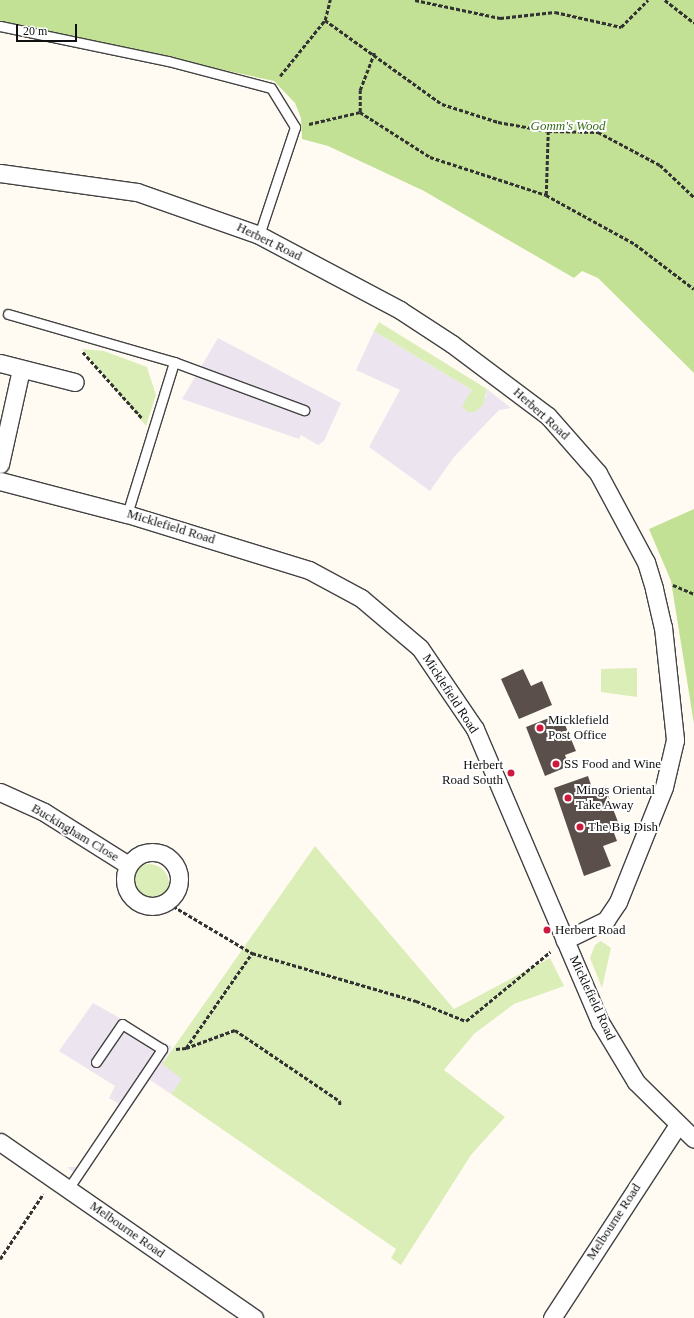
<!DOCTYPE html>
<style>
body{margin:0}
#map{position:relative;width:694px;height:1318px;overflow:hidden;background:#fffbf3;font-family:Georgia,serif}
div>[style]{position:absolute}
.industrial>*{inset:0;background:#ece4ef}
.green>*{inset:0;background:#dceeb8}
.round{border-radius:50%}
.forest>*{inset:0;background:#c2e195}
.building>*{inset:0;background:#5a4f4b}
.path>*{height:2.5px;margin-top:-1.25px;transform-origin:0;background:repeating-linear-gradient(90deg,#323232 0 4px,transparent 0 6px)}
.roads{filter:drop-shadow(1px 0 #434343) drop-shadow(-1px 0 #434343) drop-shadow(0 1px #434343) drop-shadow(0 -1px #434343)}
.service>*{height:9px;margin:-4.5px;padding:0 4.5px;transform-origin:4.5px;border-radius:4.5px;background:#fff}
.minor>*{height:17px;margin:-8.5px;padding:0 8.5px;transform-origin:8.5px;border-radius:8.5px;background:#fff}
.minor>.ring{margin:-8.5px;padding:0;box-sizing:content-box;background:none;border:17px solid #fff;border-radius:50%}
.dots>*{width:11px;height:11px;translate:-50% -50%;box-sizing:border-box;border:2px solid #fff;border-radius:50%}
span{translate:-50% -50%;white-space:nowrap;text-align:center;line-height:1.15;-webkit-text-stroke:4px #fff;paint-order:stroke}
.park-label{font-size:13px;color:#377018;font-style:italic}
.street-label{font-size:13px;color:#101010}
.poi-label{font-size:13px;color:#101010}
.left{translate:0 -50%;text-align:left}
.right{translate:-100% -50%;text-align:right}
.scale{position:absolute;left:16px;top:24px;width:61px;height:18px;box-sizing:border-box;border:2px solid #101010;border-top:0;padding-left:5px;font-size:12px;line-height:14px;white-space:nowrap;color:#101010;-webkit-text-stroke:3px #fff;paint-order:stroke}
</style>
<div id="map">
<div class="industrial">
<div style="clip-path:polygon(374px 331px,472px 390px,463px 406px,486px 397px,487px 389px,511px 408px,499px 410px,454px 457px,430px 491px,369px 447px,400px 390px,356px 370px)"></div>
<div style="clip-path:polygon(218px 338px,341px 403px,324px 441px,318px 445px,301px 435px,299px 439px,182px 399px)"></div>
<div style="clip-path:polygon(93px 1003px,172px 1047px,162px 1064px,183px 1079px,171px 1094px,150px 1080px,81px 1179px,67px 1167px,78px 1167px,119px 1104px,109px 1098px,115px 1086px,59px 1051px)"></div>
</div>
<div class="green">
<div style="clip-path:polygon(379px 322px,487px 389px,483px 405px,475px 412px,468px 412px,462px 406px,472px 390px,374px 331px)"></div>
<div style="clip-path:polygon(82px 349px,104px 351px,147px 367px,156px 395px,146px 426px)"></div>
<div style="clip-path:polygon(637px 668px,637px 697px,601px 692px,601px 669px)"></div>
<div style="clip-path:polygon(315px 846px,454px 1009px,550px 958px,564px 986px,514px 1004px,474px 1034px,444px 1070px,505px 1117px,471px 1155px,401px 1265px,391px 1258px,396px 1249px,171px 1094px,182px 1079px,162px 1064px)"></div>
<div class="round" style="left:129px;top:864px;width:40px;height:40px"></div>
<div style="clip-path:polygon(601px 941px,611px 948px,602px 988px,590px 958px,595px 945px)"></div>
</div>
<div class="forest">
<div style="clip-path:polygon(0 0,694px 0,694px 373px,598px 278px,582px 271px,574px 278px,424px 191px,328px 146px,302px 139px,301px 118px,295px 103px,274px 81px,0 22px)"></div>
<div style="clip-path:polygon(694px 509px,694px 724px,671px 581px,649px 529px)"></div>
</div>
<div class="building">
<div style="clip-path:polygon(523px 669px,531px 686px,542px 681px,552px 705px,519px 719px,501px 679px)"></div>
<div style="clip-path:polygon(549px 718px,552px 724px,563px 720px,576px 751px,565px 755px,569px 766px,545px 776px,526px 727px)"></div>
<div style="clip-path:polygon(588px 776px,593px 791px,605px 787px,618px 822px,611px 825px,617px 841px,603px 846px,611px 866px,584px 876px,554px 788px)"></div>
</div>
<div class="path">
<div style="left:415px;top:0;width:87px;rotate:12deg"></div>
<div style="left:500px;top:18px;width:55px;rotate:-6.2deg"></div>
<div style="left:555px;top:12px;width:68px;rotate:12.8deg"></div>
<div style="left:621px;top:27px;width:38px;rotate:-45deg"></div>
<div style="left:665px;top:0;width:37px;rotate:38deg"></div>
<div style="left:325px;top:20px;width:144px;rotate:35.7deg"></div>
<div style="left:442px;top:104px;width:59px;rotate:17.8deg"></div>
<div style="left:498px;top:122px;width:51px;rotate:10.2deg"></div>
<div style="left:548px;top:131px;width:50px;rotate:1.1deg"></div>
<div style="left:598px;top:132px;width:70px;rotate:28deg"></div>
<div style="left:660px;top:165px;width:47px;rotate:43.3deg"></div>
<div style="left:280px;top:76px;width:72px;rotate:-51.2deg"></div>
<div style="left:325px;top:20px;width:21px;rotate:-76deg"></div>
<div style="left:360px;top:112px;width:22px;rotate:-90deg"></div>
<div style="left:360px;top:90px;width:40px;rotate:-69deg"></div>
<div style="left:309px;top:124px;width:52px;rotate:-13.2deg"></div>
<div style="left:360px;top:112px;width:83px;rotate:32.7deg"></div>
<div style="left:430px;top:157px;width:122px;rotate:18.1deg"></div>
<div style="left:546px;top:195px;width:102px;rotate:28.8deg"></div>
<div style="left:635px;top:244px;width:74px;rotate:37.3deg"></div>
<div style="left:546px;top:195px;width:64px;rotate:-88.2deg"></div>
<div style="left:83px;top:352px;width:89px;rotate:48.2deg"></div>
<div style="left:673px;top:585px;width:23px;rotate:23deg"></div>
<div style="left:168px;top:903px;width:98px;rotate:30.8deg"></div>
<div style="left:252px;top:953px;width:171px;rotate:16.3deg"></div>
<div style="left:416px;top:1001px;width:54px;rotate:21.8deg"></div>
<div style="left:466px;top:1021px;width:109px;rotate:-39.4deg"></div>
<div style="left:186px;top:1048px;width:52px;rotate:-20.2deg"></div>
<div style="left:235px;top:1030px;width:127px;rotate:34.1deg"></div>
<div style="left:340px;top:1101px;width:4px;rotate:90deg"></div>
<div style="left:176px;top:1049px;width:10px;rotate:-6deg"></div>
<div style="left:186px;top:1048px;width:116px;rotate:-55.2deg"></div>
<div style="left:0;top:1259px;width:78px;rotate:-56.5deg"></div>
</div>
<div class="roads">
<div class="service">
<div style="left:0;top:26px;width:172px;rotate:11.8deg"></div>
<div style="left:168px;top:61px;width:106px;rotate:14.7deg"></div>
<div style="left:271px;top:88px;width:46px;rotate:58.4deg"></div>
<div style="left:295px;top:127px;width:114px;rotate:108.4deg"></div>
<div style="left:8px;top:314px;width:173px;rotate:16.1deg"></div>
<div style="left:174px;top:362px;width:139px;rotate:20.3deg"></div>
<div style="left:127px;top:514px;width:159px;rotate:-72.8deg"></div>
<div style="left:68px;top:1189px;width:169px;rotate:-56.1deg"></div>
<div style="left:162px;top:1049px;width:47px;rotate:-148deg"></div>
<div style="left:122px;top:1024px;width:46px;rotate:124.4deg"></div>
</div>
<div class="minor">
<div style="left:0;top:173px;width:138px;rotate:7.9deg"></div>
<div style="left:137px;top:192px;width:129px;rotate:19.4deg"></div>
<div style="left:259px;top:235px;width:160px;rotate:28deg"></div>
<div style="left:400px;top:310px;width:62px;rotate:33.2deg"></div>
<div style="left:452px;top:344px;width:120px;rotate:36.9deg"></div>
<div style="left:548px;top:416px;width:76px;rotate:48.7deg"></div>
<div style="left:598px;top:473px;width:101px;rotate:61.7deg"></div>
<div style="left:646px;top:562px;width:28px;rotate:73deg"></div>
<div style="left:654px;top:589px;width:39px;rotate:77deg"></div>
<div style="left:663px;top:627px;width:114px;rotate:83.9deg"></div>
<div style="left:675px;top:740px;width:48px;rotate:103.2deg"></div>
<div style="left:664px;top:787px;width:124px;rotate:111.8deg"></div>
<div style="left:618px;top:902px;width:22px;rotate:124deg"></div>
<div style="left:606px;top:920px;width:46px;rotate:154deg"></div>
<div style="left:0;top:363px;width:77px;rotate:14.2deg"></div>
<div style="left:0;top:464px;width:97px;rotate:-77.5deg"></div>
<div style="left:0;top:481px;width:131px;rotate:14.6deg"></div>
<div style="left:127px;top:514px;width:190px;rotate:17.1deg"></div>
<div style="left:309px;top:570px;width:59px;rotate:28.3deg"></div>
<div style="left:361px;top:598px;width:77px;rotate:40.3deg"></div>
<div style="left:420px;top:648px;width:98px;rotate:55.8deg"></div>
<div style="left:475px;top:729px;width:319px;rotate:66.9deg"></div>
<div style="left:600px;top:1022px;width:70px;rotate:59deg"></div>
<div style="left:636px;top:1082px;width:81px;rotate:44.5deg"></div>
<div style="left:0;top:792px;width:48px;rotate:24.4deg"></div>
<div style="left:44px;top:812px;width:99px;rotate:32.2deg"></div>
<div class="ring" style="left:125px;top:852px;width:37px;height:37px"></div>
<div style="left:0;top:1142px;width:309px;rotate:34.7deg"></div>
<div style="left:552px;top:1318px;width:229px;rotate:-56.9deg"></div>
</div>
</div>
<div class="dots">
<div style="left:540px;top:728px;background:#cf193c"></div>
<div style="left:556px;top:764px;background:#cf193c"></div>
<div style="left:511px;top:773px;background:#cf193c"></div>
<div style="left:568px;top:798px;background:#cf193c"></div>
<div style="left:580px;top:827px;background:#cf193c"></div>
<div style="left:547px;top:930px;background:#cf193c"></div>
</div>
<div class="park-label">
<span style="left:568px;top:126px">Gomm's Wood</span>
</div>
<div class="street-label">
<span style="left:269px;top:242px;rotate:26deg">Herbert Road</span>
<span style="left:541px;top:414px;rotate:42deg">Herbert Road</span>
<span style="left:171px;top:527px;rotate:17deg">Micklefield Road</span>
<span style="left:450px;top:694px;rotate:57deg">Micklefield Road</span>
<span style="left:75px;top:833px;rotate:31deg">Buckingham Close</span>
<span style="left:592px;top:998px;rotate:65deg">Micklefield Road</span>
<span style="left:614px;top:1222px;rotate:-57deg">Melbourne Road</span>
<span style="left:127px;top:1230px;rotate:35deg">Melbourne Road</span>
</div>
<div class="poi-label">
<span class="left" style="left:548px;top:728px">Micklefield<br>Post Office</span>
<span class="left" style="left:564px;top:764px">SS Food and Wine</span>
<span class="right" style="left:503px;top:773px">Herbert<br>Road South</span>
<span class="left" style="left:576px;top:798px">Mings Oriental<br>Take Away</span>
<span class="left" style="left:588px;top:827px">The Big Dish</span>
<span class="left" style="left:555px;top:930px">Herbert Road</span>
</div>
<div class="scale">20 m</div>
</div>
